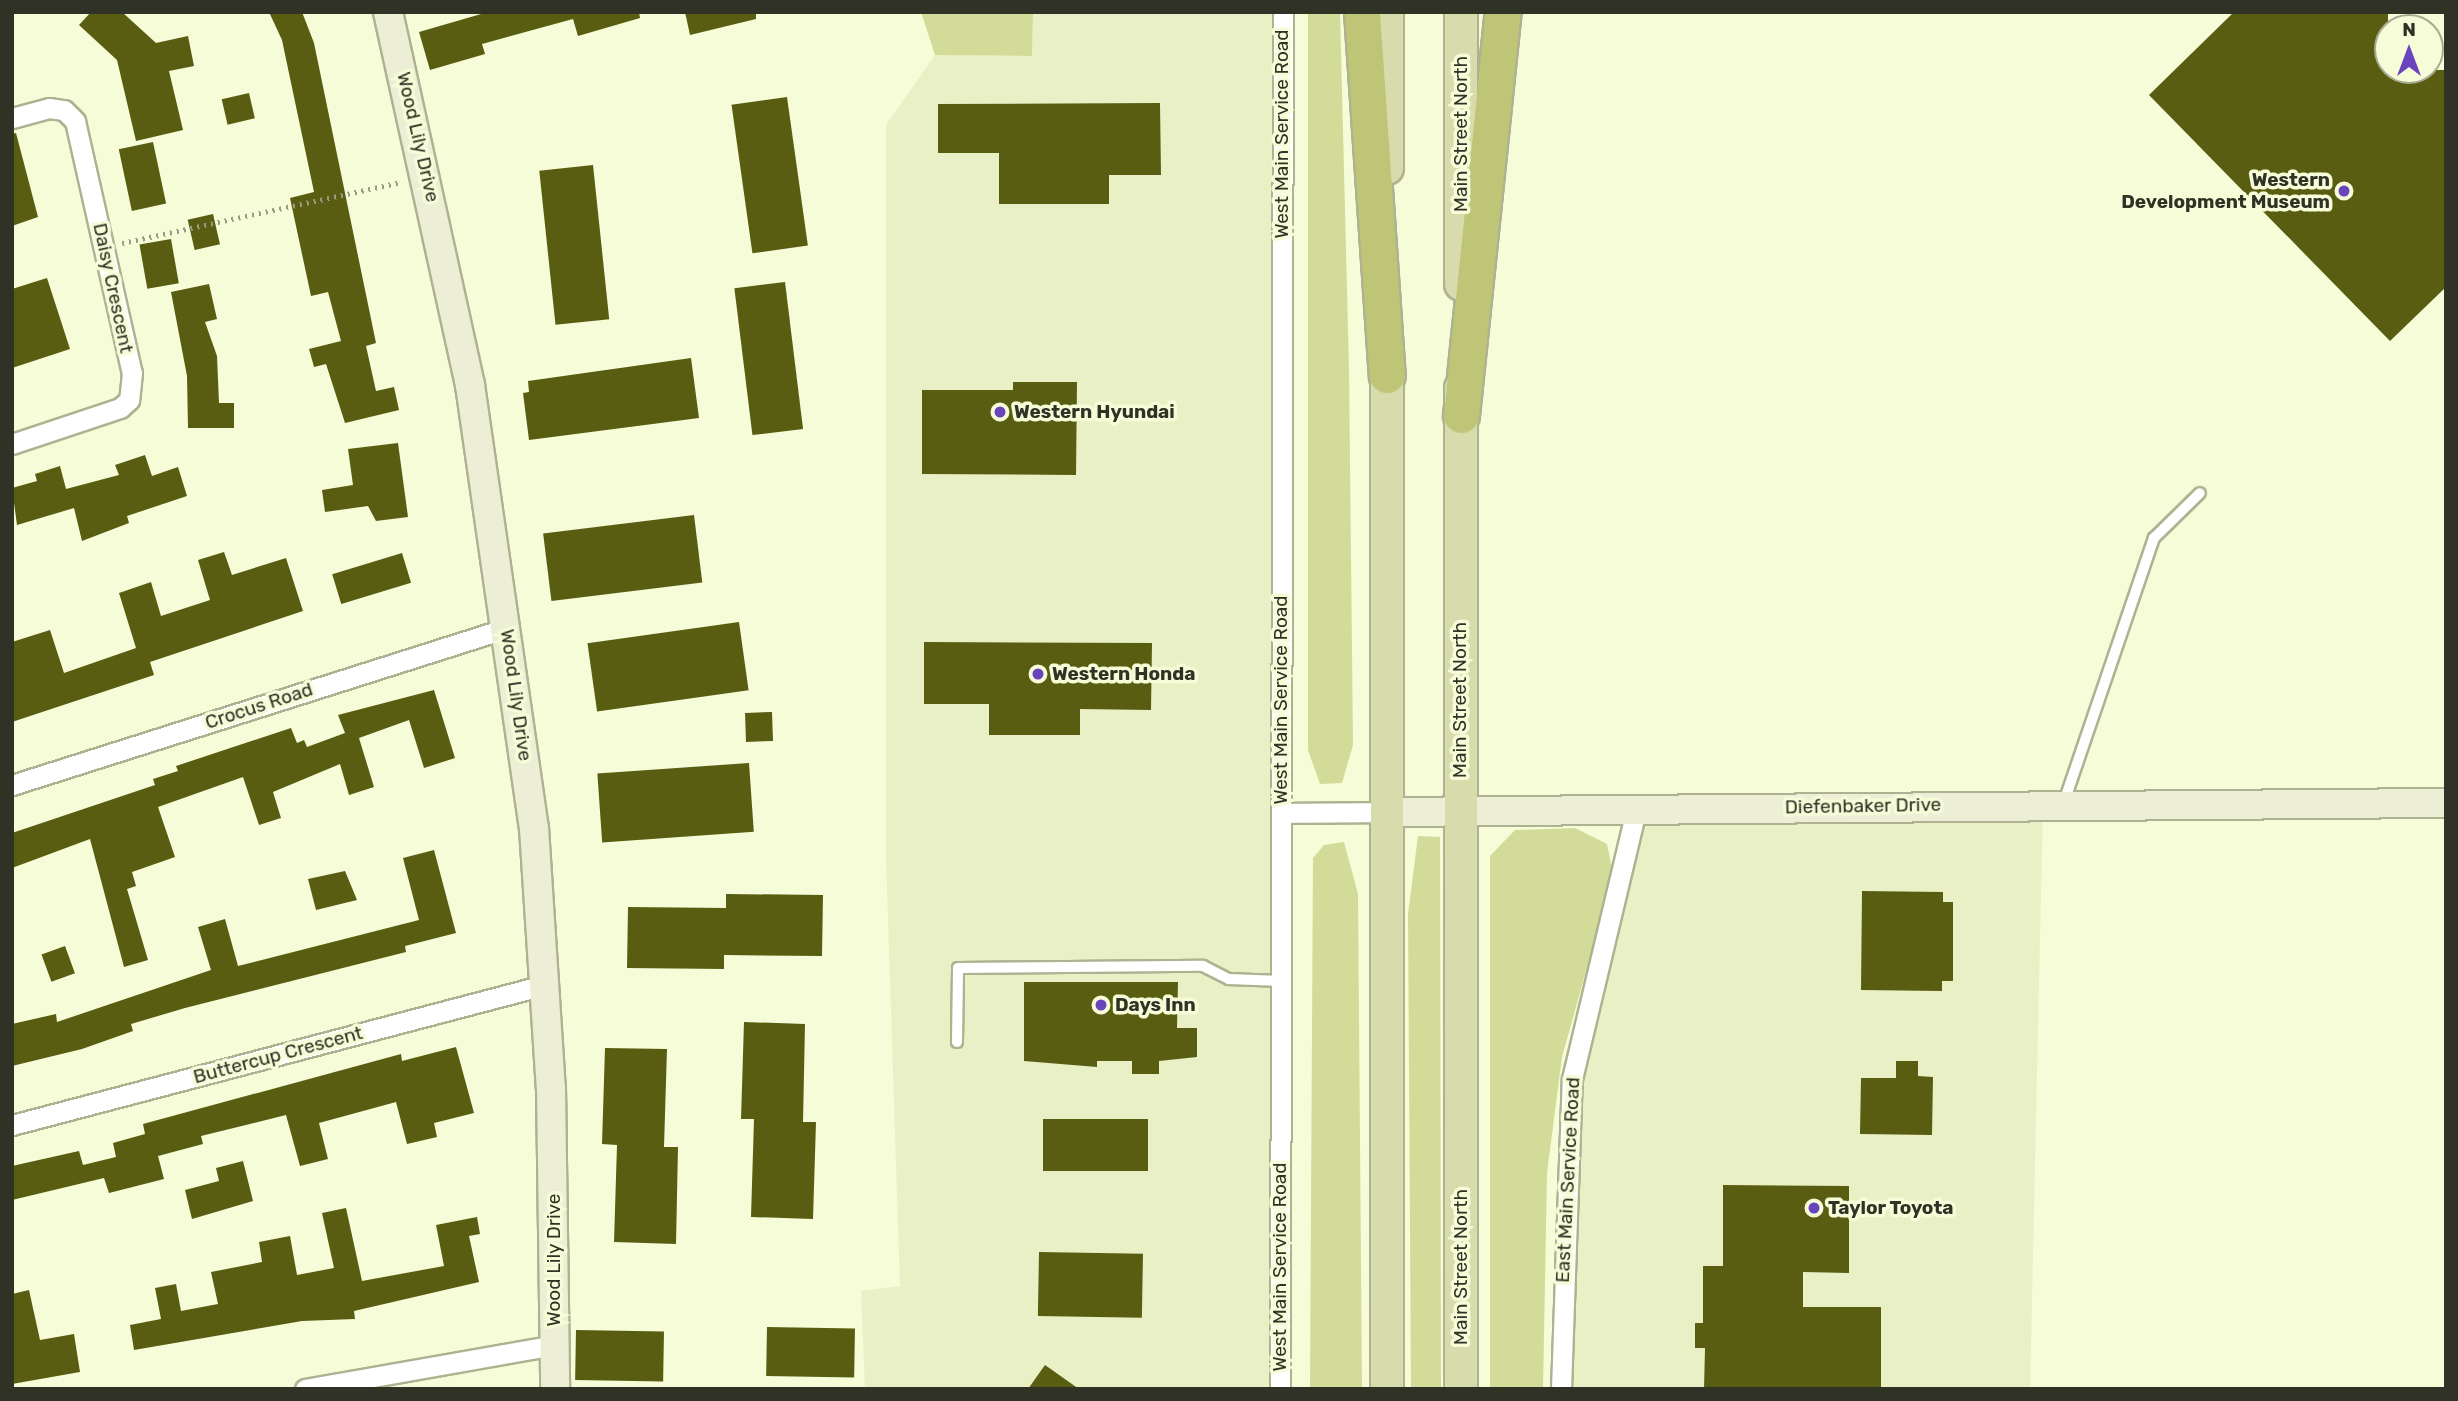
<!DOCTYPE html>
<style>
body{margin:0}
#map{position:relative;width:2458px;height:1401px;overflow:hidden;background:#f6fbd8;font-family:Rubik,sans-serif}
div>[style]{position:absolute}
.built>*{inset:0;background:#eaf0c5}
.green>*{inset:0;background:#d3db99}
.building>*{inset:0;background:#585d11;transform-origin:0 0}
.path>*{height:4.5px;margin-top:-2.25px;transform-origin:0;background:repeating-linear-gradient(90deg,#989c83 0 2px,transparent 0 7px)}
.roads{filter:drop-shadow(2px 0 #aeb291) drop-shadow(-2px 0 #aeb291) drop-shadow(0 2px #aeb291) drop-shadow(0 -2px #aeb291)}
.lane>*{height:10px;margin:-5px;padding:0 5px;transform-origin:5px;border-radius:5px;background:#fff}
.street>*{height:19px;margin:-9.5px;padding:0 9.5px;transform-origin:9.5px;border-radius:9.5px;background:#fff}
.secondary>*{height:28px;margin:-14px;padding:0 14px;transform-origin:14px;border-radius:14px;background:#eceed6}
.primary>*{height:32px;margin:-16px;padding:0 16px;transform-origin:16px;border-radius:16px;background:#d8dcad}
.highway>*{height:35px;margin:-17.5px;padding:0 17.5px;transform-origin:17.5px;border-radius:17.5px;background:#bec577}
.dots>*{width:19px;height:19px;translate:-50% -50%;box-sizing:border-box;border:4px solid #f6fbd8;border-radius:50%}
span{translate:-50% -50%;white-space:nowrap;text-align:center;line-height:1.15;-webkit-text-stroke:7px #f6fbd8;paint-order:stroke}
.street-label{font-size:19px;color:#303225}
.poi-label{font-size:19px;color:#303225;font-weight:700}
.right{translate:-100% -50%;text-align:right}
.left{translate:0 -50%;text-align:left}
.frame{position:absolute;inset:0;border:14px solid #303225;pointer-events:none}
.north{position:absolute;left:2374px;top:14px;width:70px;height:70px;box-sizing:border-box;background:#f6fbd8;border:2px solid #a7ab90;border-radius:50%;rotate:0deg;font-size:19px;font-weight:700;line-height:28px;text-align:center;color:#303225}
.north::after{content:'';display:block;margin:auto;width:24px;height:32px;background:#6a44bd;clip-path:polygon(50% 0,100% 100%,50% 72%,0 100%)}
</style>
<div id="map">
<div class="built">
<div style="clip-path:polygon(1283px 12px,1280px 1389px,865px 1389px,861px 1291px,900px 1286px,886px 857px,886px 125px,935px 55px,1032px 56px,1033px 13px)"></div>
<div style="clip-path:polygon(2043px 803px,2030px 1389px,1561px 1389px,1572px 1079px,1636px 810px)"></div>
</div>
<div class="green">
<div style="clip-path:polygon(921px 12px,1043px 12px,1033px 14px,1032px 56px,935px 55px)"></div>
<div style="clip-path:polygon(1308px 12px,1340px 12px,1349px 369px,1353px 745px,1342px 783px,1320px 784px,1308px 750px)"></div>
<div style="clip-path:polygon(1575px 828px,1607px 844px,1613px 874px,1562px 1057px,1547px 1173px,1543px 1389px,1490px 1389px,1490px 856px,1515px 830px)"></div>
<div style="clip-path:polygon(1418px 836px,1440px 837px,1441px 1389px,1411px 1389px,1408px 914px)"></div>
<div style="clip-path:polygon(1344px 842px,1358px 894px,1362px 1389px,1310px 1389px,1313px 858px,1324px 845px)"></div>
</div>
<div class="building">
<div style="clip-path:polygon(91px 12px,122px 12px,156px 43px,188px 36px,194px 66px,169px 71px,183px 130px,136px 141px,117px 60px,79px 25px)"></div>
<div style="clip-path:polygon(269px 12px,302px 12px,314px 43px,376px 343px,366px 346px,376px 391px,394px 387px,399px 410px,345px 423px,326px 364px,314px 367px,309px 349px,341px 341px,328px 292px,311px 296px,290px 198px,314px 192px,282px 40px)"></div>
<div style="clip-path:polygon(488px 12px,639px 12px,640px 18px,578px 36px,573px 19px,482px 44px,485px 54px,430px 70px,419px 32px)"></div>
<div style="clip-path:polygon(685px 12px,756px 12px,756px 19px,690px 35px)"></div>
<div style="clip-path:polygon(2234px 12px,2388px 12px,2388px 70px,2446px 70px,2446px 287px,2390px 341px,2149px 95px)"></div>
<div style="left:249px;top:93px;width:26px;height:28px;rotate:77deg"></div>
<div style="left:787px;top:97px;width:150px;height:56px;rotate:82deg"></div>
<div style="clip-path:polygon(1160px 103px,1161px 175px,1109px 175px,1109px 204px,999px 204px,999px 153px,938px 153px,938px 104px)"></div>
<div style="clip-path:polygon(16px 133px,38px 217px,12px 226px,12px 134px)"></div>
<div style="left:153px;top:142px;width:63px;height:35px;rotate:78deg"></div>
<div style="left:593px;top:165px;width:155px;height:54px;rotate:84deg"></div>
<div style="left:213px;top:214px;width:31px;height:26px;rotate:77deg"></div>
<div style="left:171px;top:239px;width:45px;height:32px;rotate:80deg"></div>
<div style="clip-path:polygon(47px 278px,70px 349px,12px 368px,12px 289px)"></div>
<div style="left:785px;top:282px;width:148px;height:51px;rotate:83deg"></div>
<div style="clip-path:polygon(209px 284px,217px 319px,205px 322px,217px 356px,219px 403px,234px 403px,234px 428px,188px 428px,187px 376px,171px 292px)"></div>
<div style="clip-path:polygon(691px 358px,699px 418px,529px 440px,523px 393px,529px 392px,528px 381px)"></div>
<div style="clip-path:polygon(1013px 382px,1077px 382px,1076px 475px,922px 474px,922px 390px,1013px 390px)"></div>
<div style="clip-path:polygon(398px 443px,408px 517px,376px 521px,368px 506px,325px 512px,322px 490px,353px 485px,348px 449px)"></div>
<div style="clip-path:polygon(145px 455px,152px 476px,178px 467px,187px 496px,127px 516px,129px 523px,82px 541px,74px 508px,17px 525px,12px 488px,37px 481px,35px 474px,60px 466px,66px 489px,119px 475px,115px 465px)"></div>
<div style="left:694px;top:515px;width:68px;height:152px;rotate:83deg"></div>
<div style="clip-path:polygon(224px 552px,232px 575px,286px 558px,303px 611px,150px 662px,154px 675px,12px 722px,12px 642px,50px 630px,64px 673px,136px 648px,119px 593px,151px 582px,161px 616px,210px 600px,198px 560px)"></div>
<div style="left:402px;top:553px;width:31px;height:73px;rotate:73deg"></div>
<div style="left:739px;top:622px;width:69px;height:153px;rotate:82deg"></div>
<div style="clip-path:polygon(924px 642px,1152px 643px,1151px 710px,1080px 709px,1080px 735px,989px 735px,989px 704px,924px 704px)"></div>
<div style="clip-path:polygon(434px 690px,455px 758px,424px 768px,409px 720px,359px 738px,374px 787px,349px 795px,340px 764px,273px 792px,281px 818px,259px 825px,243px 777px,158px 807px,175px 857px,132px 872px,136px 886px,127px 889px,148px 960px,124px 967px,90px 839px,12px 868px,12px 833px,155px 785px,153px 779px,178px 771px,176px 766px,291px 728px,297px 743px,304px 740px,307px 747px,345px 733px,338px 715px)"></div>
<div style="left:772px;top:712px;width:29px;height:27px;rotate:88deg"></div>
<div style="left:749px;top:763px;width:69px;height:152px;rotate:86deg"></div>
<div style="clip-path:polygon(434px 850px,456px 933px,405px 946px,406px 952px,185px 1008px,131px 1024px,133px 1031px,82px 1049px,12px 1066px,12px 1024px,56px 1014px,57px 1022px,211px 970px,198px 927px,225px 919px,238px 966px,419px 920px,403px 858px)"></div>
<div style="clip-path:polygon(345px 871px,357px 900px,316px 910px,308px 879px)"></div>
<div style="clip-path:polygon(1862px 891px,1943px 892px,1943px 902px,1953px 902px,1953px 981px,1942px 981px,1942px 991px,1861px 990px)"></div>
<div style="clip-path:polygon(726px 894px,823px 895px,822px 956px,724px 955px,724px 969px,627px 968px,628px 907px,726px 908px)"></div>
<div style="left:65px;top:946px;width:29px;height:25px;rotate:70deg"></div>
<div style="clip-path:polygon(1024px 982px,1178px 982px,1177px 1028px,1197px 1028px,1197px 1057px,1159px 1061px,1159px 1074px,1132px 1074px,1132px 1061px,1097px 1061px,1097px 1067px,1024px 1061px)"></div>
<div style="clip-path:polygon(744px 1022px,805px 1024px,803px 1122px,816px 1122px,813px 1219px,751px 1217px,754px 1119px,741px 1119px)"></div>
<div style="clip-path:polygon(456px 1047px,474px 1113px,434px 1123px,437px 1137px,407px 1144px,396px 1102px,319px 1123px,328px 1159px,300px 1166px,286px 1115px,201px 1136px,203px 1144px,158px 1156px,164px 1179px,109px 1193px,104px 1178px,12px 1200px,12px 1166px,79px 1151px,83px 1165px,116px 1157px,113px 1143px,145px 1134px,143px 1124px,401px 1054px,402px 1061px)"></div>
<div style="clip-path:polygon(605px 1048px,667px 1049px,664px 1147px,678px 1147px,676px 1244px,614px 1242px,617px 1145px,602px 1144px)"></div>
<div style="clip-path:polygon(1896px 1061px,1918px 1061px,1918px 1076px,1933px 1077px,1932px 1135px,1860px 1134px,1861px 1078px,1896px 1078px)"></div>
<div style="left:1043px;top:1119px;width:105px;height:52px"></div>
<div style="clip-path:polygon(243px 1161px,253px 1201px,192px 1219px,185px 1190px,219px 1181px,216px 1168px)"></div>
<div style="clip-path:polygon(1723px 1185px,1849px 1186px,1849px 1273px,1803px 1272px,1803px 1307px,1881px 1307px,1881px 1389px,1704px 1389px,1705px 1348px,1695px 1348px,1695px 1323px,1703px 1323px,1703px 1266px,1723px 1266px)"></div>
<div style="clip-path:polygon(346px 1208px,362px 1281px,444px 1266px,436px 1225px,477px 1217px,480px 1234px,469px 1236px,479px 1282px,354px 1311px,355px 1319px,302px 1321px,134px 1350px,130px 1325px,161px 1319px,155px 1288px,176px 1284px,181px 1311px,218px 1304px,211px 1272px,262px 1262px,259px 1242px,290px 1236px,297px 1275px,334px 1268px,322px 1213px)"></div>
<div style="left:1039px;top:1252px;width:104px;height:64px;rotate:1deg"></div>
<div style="clip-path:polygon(29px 1290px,40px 1340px,74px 1334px,80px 1372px,12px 1384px,12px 1294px)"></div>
<div style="left:767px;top:1327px;width:88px;height:49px;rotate:1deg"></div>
<div style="left:576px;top:1330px;width:88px;height:50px;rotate:1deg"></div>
<div style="clip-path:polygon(1045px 1365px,1079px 1389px,1028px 1389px)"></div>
</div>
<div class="path">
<div style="left:122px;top:243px;width:286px;rotate:-12.3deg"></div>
</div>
<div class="roads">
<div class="lane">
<div style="left:2063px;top:805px;width:282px;rotate:-71.2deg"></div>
<div style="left:2154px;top:538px;width:64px;rotate:-44.4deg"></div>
<div style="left:957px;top:1042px;width:74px;rotate:-89.2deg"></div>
<div style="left:958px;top:968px;width:245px;rotate:-0.5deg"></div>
<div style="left:1203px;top:966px;width:29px;rotate:27deg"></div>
<div style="left:1229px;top:979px;width:52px;rotate:2.2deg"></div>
</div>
<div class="street">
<div style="left:12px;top:118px;width:38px;rotate:-15deg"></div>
<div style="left:49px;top:108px;width:15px;rotate:8deg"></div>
<div style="left:64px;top:110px;width:16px;rotate:45deg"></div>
<div style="left:75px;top:121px;width:258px;rotate:77.3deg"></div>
<div style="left:132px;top:373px;width:27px;rotate:96deg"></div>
<div style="left:129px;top:400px;width:12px;rotate:138deg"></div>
<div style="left:120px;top:408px;width:114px;rotate:161.6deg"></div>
<div style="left:12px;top:785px;width:519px;rotate:-17.6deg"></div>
<div style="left:1281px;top:813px;width:106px;rotate:-0.5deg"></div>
<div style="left:12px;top:1125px;width:550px;rotate:-14.74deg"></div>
<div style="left:305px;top:1389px;width:254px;rotate:-10deg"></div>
<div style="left:1280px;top:1389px;width:1377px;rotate:-89.88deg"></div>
<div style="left:1561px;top:1389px;width:310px;rotate:-88deg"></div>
<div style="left:1572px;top:1079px;width:277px;rotate:-76.6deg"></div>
</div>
<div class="secondary">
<div style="left:388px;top:12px;width:382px;rotate:77.6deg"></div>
<div style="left:470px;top:385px;width:448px;rotate:81.8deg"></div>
<div style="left:534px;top:828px;width:261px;rotate:86.3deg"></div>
<div style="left:551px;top:1088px;width:301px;rotate:89.2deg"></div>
<div style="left:1387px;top:812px;width:1059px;rotate:-0.49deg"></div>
</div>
<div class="primary">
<div style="left:1461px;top:12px;width:272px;rotate:90deg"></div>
<div style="left:1387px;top:168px;width:156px;rotate:-90deg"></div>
<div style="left:1387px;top:1389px;width:1039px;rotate:-90deg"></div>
<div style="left:1461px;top:1389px;width:1001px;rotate:-90deg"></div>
</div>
<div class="highway">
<div style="left:1362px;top:12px;width:364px;rotate:86.1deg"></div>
<div style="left:1461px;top:415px;width:405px;rotate:-84.1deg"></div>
</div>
</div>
<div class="dots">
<div style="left:2344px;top:191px;background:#6a44bd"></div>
<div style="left:1000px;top:412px;background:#6a44bd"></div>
<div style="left:1038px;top:674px;background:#6a44bd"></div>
<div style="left:1101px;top:1005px;background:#6a44bd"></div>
<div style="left:1814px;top:1208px;background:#6a44bd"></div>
</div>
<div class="street-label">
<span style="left:1282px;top:134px;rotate:-90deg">West Main Service Road</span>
<span style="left:1461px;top:134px;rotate:-90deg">Main Street North</span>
<span style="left:418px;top:137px;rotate:77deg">Wood Lily Drive</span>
<span style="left:113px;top:288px;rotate:78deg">Daisy Crescent</span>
<span style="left:516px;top:695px;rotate:82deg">Wood Lily Drive</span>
<span style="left:1281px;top:700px;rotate:-90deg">West Main Service Road</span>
<span style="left:1460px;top:700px;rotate:-90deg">Main Street North</span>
<span style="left:259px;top:706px;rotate:-18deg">Crocus Road</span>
<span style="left:1863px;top:806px;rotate:-1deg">Diefenbaker Drive</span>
<span style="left:278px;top:1055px;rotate:-15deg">Buttercup Crescent</span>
<span style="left:1568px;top:1180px;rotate:-87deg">East Main Service Road</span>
<span style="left:554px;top:1260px;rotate:-90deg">Wood Lily Drive</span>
<span style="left:1280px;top:1267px;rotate:-90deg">West Main Service Road</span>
<span style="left:1461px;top:1267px;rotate:-90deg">Main Street North</span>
</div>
<div class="poi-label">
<span class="right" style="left:2330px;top:191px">Western<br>Development Museum</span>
<span class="left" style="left:1014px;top:412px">Western Hyundai</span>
<span class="left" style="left:1052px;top:674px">Western Honda</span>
<span class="left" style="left:1115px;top:1005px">Days Inn</span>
<span class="left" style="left:1828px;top:1208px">Taylor Toyota</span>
</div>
<div class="frame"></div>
<div class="north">N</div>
</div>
